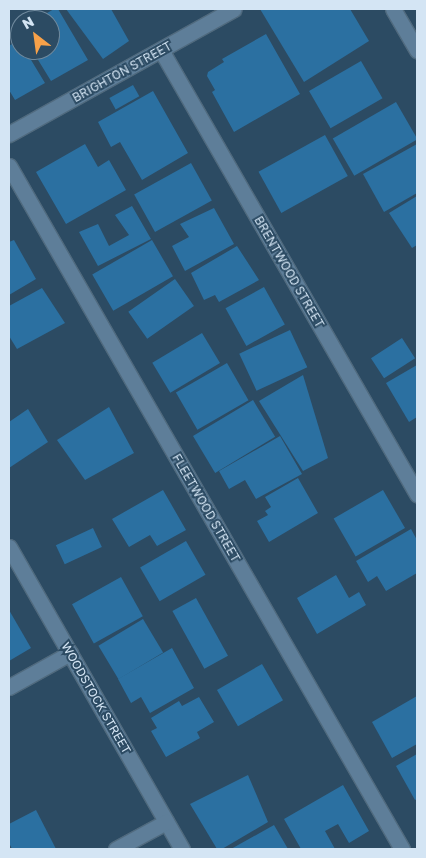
<!DOCTYPE html>
<style>
body{margin:0}
#map{position:relative;width:426px;height:858px;overflow:hidden;background:#2c4b63;font-family:"Golos Text",sans-serif}
div>[style]{position:absolute}
.building>*{inset:0;background:#2b70a1;transform-origin:0 0}
.roads{filter:drop-shadow(1px 0 #506a7e) drop-shadow(-1px 0 #506a7e) drop-shadow(0 1px #506a7e) drop-shadow(0 -1px #506a7e)}
.minor>*{height:15px;margin:-7.5px;padding:0 7.5px;transform-origin:7.5px;border-radius:7.5px;background:#5e7e99}
span{translate:-50% -50%;white-space:nowrap;text-align:center;line-height:1.15;-webkit-text-stroke:4px #2c4b63;paint-order:stroke}
.street-label{font-size:12px;color:#d4e5f4}
.frame{position:absolute;inset:0;border:10px solid #d4e5f4;pointer-events:none}
.north{position:absolute;left:10px;top:10px;width:50px;height:50px;box-sizing:border-box;background:#2c4b63;border:1px solid #6f899d;border-radius:50%;rotate:330deg;font-size:14px;font-weight:700;line-height:20px;text-align:center;color:#d4e5f4}
.north::after{content:'';display:block;margin:auto;width:18px;height:22px;background:#f7a149;clip-path:polygon(50% 0,100% 100%,50% 72%,0 100%)}
</style>
<div id="map">
<div class="building">
<div style="clip-path:polygon(54px 9px,58px 9px,88px 60px,51px 81px,32px 50px,50px 50px,50px 20px,35px 20px)"></div>
<div style="clip-path:polygon(66px 9px,111px 9px,129px 41px,103px 59px)"></div>
<div style="clip-path:polygon(260px 9px,350px 9px,369px 41px,304px 82px)"></div>
<div style="clip-path:polygon(266px 34px,300px 94px,234px 132px,212px 92px,215px 90px,207px 76px,208px 72px,224px 62px,222px 59px)"></div>
<div style="clip-path:polygon(18px 40px,20px 50px,25px 50px,45px 83px,15px 100px,9px 90px,9px 46px)"></div>
<div style="left:361px;top:61px;width:43px;height:60px;rotate:60deg"></div>
<div style="left:133px;top:85px;width:13px;height:27px;rotate:61deg"></div>
<div style="clip-path:polygon(153px 91px,188px 153px,142px 180px,120px 142px,111px 147px,98px 122px)"></div>
<div style="left:396px;top:102px;width:43px;height:73px;rotate:60deg"></div>
<div style="left:325px;top:135px;width:47px;height:76px;rotate:61deg"></div>
<div style="clip-path:polygon(85px 144px,98px 167px,109px 160px,126px 190px,66px 224px,36px 172px)"></div>
<div style="clip-path:polygon(417px 144px,417px 193px,384px 212px,363px 174px)"></div>
<div style="left:191px;top:163px;width:43px;height:65px;rotate:61deg"></div>
<div style="clip-path:polygon(417px 196px,417px 245px,412px 248px,389px 213px)"></div>
<div style="clip-path:polygon(132px 206px,151px 239px,98px 266px,79px 232px,98px 224px,109px 246px,129px 235px,115px 215px)"></div>
<div style="clip-path:polygon(214px 208px,234px 244px,185px 271px,172px 246px,189px 237px,180px 224px)"></div>
<div style="clip-path:polygon(14px 240px,36px 279px,9px 295px,9px 242px)"></div>
<div style="left:152px;top:240px;width:42px;height:69px;rotate:60deg"></div>
<div style="clip-path:polygon(237px 246px,259px 280px,219px 302px,215px 295px,204px 300px,191px 273px)"></div>
<div style="left:175px;top:279px;width:33px;height:57px;rotate:55deg"></div>
<div style="left:264px;top:287px;width:43px;height:44px;rotate:61deg"></div>
<div style="clip-path:polygon(42px 288px,65px 323px,17px 349px,9px 336px,9px 306px)"></div>
<div style="left:290px;top:330px;width:41px;height:56px;rotate:65deg"></div>
<div style="left:202px;top:333px;width:35px;height:58px;rotate:59deg"></div>
<div style="left:402px;top:338px;width:24px;height:37px;rotate:57deg"></div>
<div style="left:227px;top:363px;width:43px;height:59px;rotate:60deg"></div>
<div style="clip-path:polygon(417px 365px,417px 417px,409px 422px,386px 383px)"></div>
<div style="clip-path:polygon(303px 375px,328px 458px,303px 471px,259px 401px)"></div>
<div style="left:253px;top:400px;width:43px;height:70px;rotate:59deg"></div>
<div style="clip-path:polygon(109px 407px,134px 453px,85px 480px,57px 440px)"></div>
<div style="clip-path:polygon(28px 409px,48px 442px,9px 468px,9px 422px)"></div>
<div style="clip-path:polygon(280px 436px,302px 474px,256px 499px,245px 480px,229px 489px,219px 471px)"></div>
<div style="clip-path:polygon(298px 478px,318px 513px,269px 542px,257px 521px,268px 515px,265px 511px,271px 507px,265px 497px)"></div>
<div style="clip-path:polygon(163px 490px,186px 530px,157px 546px,150px 535px,129px 547px,112px 519px)"></div>
<div style="left:383px;top:490px;width:44px;height:57px;rotate:60deg"></div>
<div style="left:93px;top:528px;width:21px;height:41px;rotate:65deg"></div>
<div style="clip-path:polygon(411px 529px,417px 540px,417px 573px,386px 591px,377px 576px,368px 582px,356px 561px)"></div>
<div style="left:186px;top:541px;width:39px;height:53px;rotate:60deg"></div>
<div style="clip-path:polygon(336px 575px,349px 598px,359px 592px,366px 605px,317px 634px,297px 598px)"></div>
<div style="left:121px;top:577px;width:45px;height:56px;rotate:61deg"></div>
<div style="left:196px;top:598px;width:66px;height:27px;rotate:61deg"></div>
<div style="clip-path:polygon(9px 610px,31px 648px,9px 661px)"></div>
<div style="left:143px;top:619px;width:39px;height:52px;rotate:59deg"></div>
<div style="clip-path:polygon(172px 648px,194px 688px,150px 713px,141px 697px,131px 703px,118px 679px)"></div>
<div style="left:262px;top:664px;width:42px;height:52px;rotate:60deg"></div>
<div style="clip-path:polygon(417px 696px,417px 744px,392px 758px,372px 722px)"></div>
<div style="clip-path:polygon(199px 697px,214px 722px,197px 732px,200px 738px,166px 757px,151px 731px,157px 728px,151px 718px,179px 701px,182px 706px)"></div>
<div style="clip-path:polygon(417px 754px,417px 799px,415px 800px,396px 766px)"></div>
<div style="clip-path:polygon(248px 775px,268px 822px,222px 849px,217px 849px,190px 804px)"></div>
<div style="clip-path:polygon(343px 785px,369px 831px,349px 843px,338px 824px,325px 831px,335px 849px,301px 849px,284px 819px)"></div>
<div style="clip-path:polygon(36px 810px,56px 849px,12px 849px,9px 843px,9px 824px)"></div>
<div style="clip-path:polygon(274px 825px,288px 849px,231px 849px)"></div>
</div>
<div class="roads">
<div class="minor">
<div style="left:393px;top:9px;width:48px;rotate:59.7deg"></div>
<div style="left:161px;top:50px;width:513px;rotate:60.03deg"></div>
<div style="left:9px;top:134px;width:257px;rotate:-29.1deg"></div>
<div style="left:9px;top:166px;width:788px;rotate:60.08deg"></div>
<div style="left:9px;top:547px;width:348px;rotate:60.2deg"></div>
<div style="left:9px;top:687px;width:70px;rotate:-29.1deg"></div>
<div style="left:116px;top:849px;width:57px;rotate:-28.4deg"></div>
</div>
</div>
<div class="street-label">
<span style="left:122px;top:72px;rotate:-29deg">BRIGHTON STREET</span>
<span style="left:289px;top:272px;rotate:60deg">BRENTWOOD STREET</span>
<span style="left:206px;top:508px;rotate:60deg">FLEETWOOD STREET</span>
<span style="left:96px;top:698px;rotate:60deg">WOODSTOCK STREET</span>
</div>
<div class="frame"></div>
<div class="north">N</div>
</div>
